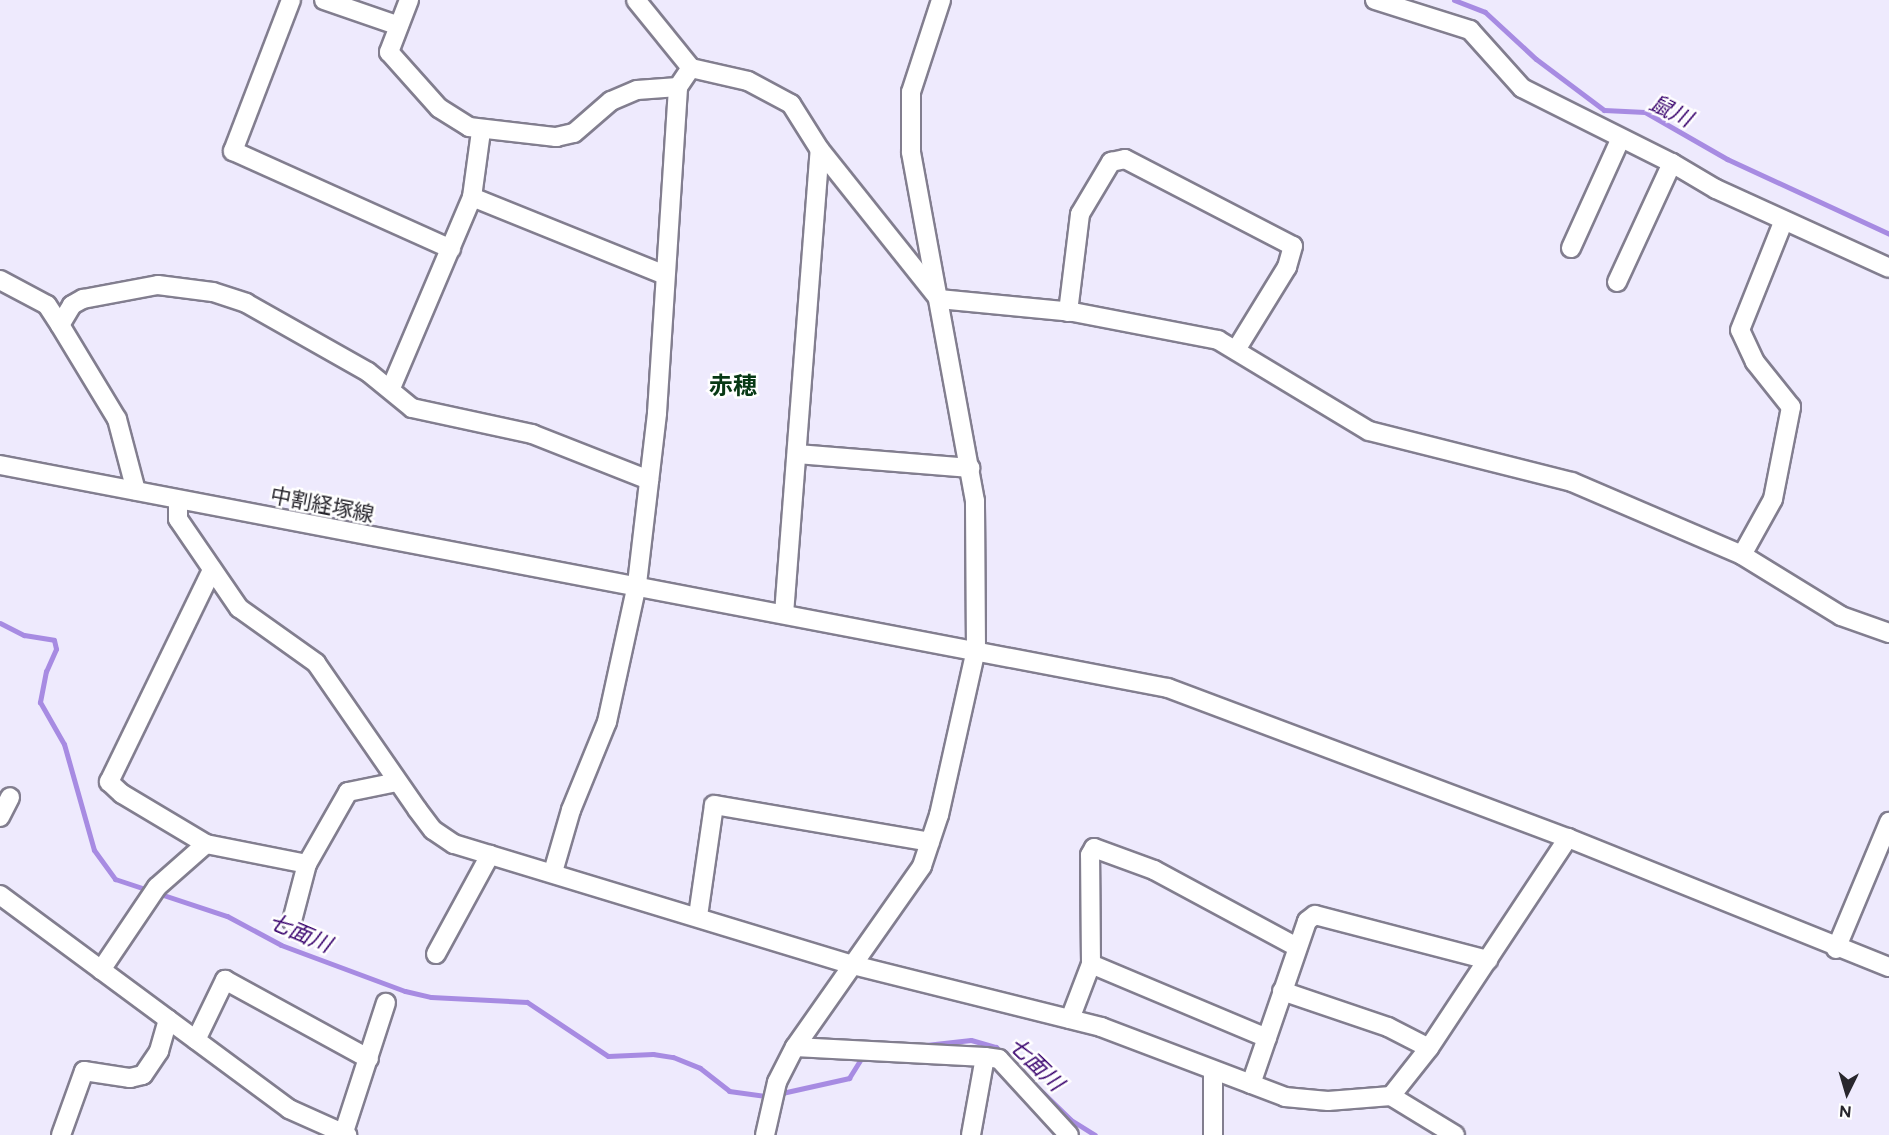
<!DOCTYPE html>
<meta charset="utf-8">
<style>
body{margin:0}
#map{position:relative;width:1889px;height:1135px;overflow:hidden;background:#eeeafd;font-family:Figtree,"Noto Sans JP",sans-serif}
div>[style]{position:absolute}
.stream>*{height:5px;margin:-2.5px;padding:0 2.5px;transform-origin:2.5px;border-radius:2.5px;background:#a78be2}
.roads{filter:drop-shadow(2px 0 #827e8f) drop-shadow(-2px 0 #827e8f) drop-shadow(0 2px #827e8f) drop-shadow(0 -2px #827e8f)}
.minor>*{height:18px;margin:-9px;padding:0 9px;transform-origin:9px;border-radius:9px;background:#fff}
span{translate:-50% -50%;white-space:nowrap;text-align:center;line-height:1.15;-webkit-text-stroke:5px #fff;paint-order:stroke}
.street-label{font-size:21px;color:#28262d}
.water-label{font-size:22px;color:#37006c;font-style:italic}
.quarter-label{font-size:24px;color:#083915;font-weight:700}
.north{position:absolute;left:1817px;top:1063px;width:60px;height:60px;-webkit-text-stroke:4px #fff;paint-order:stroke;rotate:185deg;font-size:16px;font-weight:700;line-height:24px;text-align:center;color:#28262d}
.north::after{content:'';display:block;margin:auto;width:21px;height:27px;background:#28262d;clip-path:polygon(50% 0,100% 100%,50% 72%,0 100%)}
</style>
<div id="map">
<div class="stream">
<div style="left:1454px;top:0;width:33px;rotate:21deg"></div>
<div style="left:1485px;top:12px;width:69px;rotate:42.7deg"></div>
<div style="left:1536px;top:59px;width:85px;rotate:36.9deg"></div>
<div style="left:1604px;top:110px;width:41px;rotate:2.8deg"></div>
<div style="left:1645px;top:112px;width:95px;rotate:29.8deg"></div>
<div style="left:1727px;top:159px;width:179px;rotate:24.8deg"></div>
<div style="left:0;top:623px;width:27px;rotate:27deg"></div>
<div style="left:24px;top:635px;width:30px;rotate:9deg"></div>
<div style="left:54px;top:640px;width:9px;rotate:77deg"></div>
<div style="left:56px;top:649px;width:24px;rotate:114deg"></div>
<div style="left:46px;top:671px;width:32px;rotate:101deg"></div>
<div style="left:40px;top:702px;width:48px;rotate:60.3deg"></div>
<div style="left:64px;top:744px;width:110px;rotate:74.2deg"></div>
<div style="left:94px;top:850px;width:36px;rotate:54deg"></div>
<div style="left:115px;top:879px;width:118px;rotate:18.3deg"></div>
<div style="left:227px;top:916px;width:61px;rotate:28.2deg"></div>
<div style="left:281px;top:945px;width:132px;rotate:20.4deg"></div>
<div style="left:405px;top:991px;width:27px;rotate:13deg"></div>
<div style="left:431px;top:997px;width:96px;rotate:3deg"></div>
<div style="left:527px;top:1002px;width:97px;rotate:33.7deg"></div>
<div style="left:608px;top:1056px;width:45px;rotate:-2.5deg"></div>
<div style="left:653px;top:1054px;width:20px;rotate:9deg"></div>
<div style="left:673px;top:1057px;width:29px;rotate:22deg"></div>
<div style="left:700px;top:1068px;width:37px;rotate:38deg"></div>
<div style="left:729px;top:1091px;width:37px;rotate:8deg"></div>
<div style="left:926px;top:1045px;width:45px;rotate:-6.3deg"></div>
<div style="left:971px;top:1040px;width:26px;rotate:16deg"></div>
<div style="left:996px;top:1047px;width:8px;rotate:45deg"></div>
<div style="left:1037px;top:1087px;width:47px;rotate:44.1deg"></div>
<div style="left:1071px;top:1120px;width:28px;rotate:32deg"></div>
<div style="left:782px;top:1093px;width:69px;rotate:-12.6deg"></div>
<div style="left:849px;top:1078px;width:25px;rotate:-58deg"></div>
</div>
<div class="roads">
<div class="minor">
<div style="left:291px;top:0;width:162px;rotate:111deg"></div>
<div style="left:233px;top:151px;width:239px;rotate:24.2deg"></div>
<div style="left:324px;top:0;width:79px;rotate:19.1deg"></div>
<div style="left:409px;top:0;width:56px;rotate:111deg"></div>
<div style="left:389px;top:52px;width:75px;rotate:48.2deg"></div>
<div style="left:439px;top:108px;width:36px;rotate:32deg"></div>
<div style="left:469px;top:127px;width:88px;rotate:6.6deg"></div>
<div style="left:556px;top:137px;width:18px;rotate:-13deg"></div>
<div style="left:574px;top:133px;width:49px;rotate:-40.9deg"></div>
<div style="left:611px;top:101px;width:28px;rotate:-23deg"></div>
<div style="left:637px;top:90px;width:41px;rotate:-4.2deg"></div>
<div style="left:636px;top:0;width:87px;rotate:51deg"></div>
<div style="left:1375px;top:0;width:100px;rotate:17.5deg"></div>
<div style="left:1470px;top:30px;width:78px;rotate:48.1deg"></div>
<div style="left:1522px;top:88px;width:168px;rotate:26.6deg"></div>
<div style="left:1672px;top:163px;width:131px;rotate:114.8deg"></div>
<div style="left:1672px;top:163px;width:51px;rotate:30.6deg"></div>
<div style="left:1716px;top:189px;width:190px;rotate:24.5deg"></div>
<div style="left:472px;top:197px;width:208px;rotate:22deg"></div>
<div style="left:1571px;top:248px;width:119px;rotate:-65.6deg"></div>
<div style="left:0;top:280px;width:53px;rotate:28deg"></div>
<div style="left:47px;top:305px;width:24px;rotate:57deg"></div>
<div style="left:60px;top:325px;width:110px;rotate:58.8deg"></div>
<div style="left:117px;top:419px;width:74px;rotate:75.2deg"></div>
<div style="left:1068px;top:312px;width:99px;rotate:-83deg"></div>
<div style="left:1080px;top:214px;width:61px;rotate:-59.2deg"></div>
<div style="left:1111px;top:162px;width:14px;rotate:-12deg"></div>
<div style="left:1125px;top:159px;width:189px;rotate:27.4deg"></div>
<div style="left:1293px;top:246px;width:22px;rotate:106deg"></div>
<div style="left:1287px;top:267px;width:97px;rotate:121.6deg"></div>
<div style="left:60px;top:325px;width:23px;rotate:-59deg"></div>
<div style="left:72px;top:305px;width:13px;rotate:-29deg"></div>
<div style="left:83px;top:299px;width:76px;rotate:-10.6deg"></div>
<div style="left:158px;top:285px;width:55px;rotate:7.3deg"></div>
<div style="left:213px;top:292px;width:35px;rotate:18deg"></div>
<div style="left:246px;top:303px;width:140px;rotate:29.5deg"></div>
<div style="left:368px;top:372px;width:57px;rotate:39.3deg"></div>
<div style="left:412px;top:408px;width:123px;rotate:12.2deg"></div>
<div style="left:532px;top:434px;width:126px;rotate:21.5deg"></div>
<div style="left:391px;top:388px;width:207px;rotate:-67deg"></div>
<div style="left:472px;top:197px;width:67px;rotate:-82.2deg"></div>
<div style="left:797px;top:454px;width:174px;rotate:4.6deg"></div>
<div style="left:0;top:465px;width:1189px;rotate:10.81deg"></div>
<div style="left:1168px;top:688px;width:427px;rotate:20.6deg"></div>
<div style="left:1568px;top:838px;width:346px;rotate:21.9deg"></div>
<div style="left:178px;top:500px;width:19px;rotate:90deg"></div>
<div style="left:178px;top:519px;width:108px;rotate:55.6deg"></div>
<div style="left:239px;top:608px;width:95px;rotate:35.5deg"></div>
<div style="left:316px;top:663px;width:178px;rotate:55.3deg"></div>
<div style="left:417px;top:809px;width:26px;rotate:53deg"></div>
<div style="left:433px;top:830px;width:25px;rotate:34deg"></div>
<div style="left:454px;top:844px;width:417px;rotate:16.9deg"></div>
<div style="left:853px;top:965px;width:256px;rotate:14deg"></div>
<div style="left:1101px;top:1027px;width:197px;rotate:20.8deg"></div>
<div style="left:1285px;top:1097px;width:43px;rotate:5.3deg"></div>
<div style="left:1328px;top:1101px;width:63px;rotate:-4.5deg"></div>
<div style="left:1391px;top:1096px;width:61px;rotate:-51.6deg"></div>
<div style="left:1429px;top:1048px;width:252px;rotate:-56.5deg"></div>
<div style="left:1742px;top:555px;width:64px;rotate:-61deg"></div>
<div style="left:1773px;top:499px;width:94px;rotate:-78.9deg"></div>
<div style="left:1791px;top:407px;width:58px;rotate:-128.7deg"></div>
<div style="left:1755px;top:362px;width:35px;rotate:-115deg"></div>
<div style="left:1740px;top:330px;width:118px;rotate:-68.2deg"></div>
<div style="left:784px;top:614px;width:465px;rotate:-85.6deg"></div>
<div style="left:0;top:817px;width:22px;rotate:-63deg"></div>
<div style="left:206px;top:844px;width:98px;rotate:-149.2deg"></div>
<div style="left:122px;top:794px;width:18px;rotate:-137deg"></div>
<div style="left:109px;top:782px;width:236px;rotate:-64.1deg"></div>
<div style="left:553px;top:872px;width:65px;rotate:-73.8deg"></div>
<div style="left:571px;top:810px;width:95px;rotate:-67.8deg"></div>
<div style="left:607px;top:722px;width:141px;rotate:-77.7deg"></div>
<div style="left:637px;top:584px;width:172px;rotate:-83.3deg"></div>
<div style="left:657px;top:413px;width:327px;rotate:-86.3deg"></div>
<div style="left:678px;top:87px;width:23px;rotate:-56deg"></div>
<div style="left:691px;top:68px;width:58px;rotate:12.8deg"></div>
<div style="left:748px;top:81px;width:49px;rotate:28.1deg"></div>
<div style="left:791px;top:104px;width:54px;rotate:57.8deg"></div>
<div style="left:820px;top:150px;width:191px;rotate:51.4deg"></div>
<div style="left:939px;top:299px;width:135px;rotate:5.5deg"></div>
<div style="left:1073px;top:312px;width:148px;rotate:10.9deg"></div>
<div style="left:1218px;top:340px;width:176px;rotate:31.1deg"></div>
<div style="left:1369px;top:431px;width:209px;rotate:14.1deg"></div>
<div style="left:1572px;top:482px;width:185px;rotate:23.2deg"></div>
<div style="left:1742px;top:555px;width:116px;rotate:31.6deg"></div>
<div style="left:1841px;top:616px;width:51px;rotate:19.5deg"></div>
<div style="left:0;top:895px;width:360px;rotate:36.5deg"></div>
<div style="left:289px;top:1109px;width:64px;rotate:24.1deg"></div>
<div style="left:698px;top:916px;width:112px;rotate:-81.8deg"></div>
<div style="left:714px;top:805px;width:219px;rotate:9.7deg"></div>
<div style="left:292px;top:921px;width:59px;rotate:-75.3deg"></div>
<div style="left:1836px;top:949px;width:138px;rotate:-67.3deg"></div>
<div style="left:436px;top:954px;width:113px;rotate:-61.4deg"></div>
<div style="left:101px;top:970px;width:100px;rotate:-56deg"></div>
<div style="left:157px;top:887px;width:65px;rotate:-41.3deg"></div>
<div style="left:206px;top:844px;width:103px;rotate:11.2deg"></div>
<div style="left:307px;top:864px;width:83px;rotate:-60.3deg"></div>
<div style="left:348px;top:792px;width:50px;rotate:-11.5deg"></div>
<div style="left:1282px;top:991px;width:112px;rotate:18.8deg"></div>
<div style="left:1388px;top:1027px;width:46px;rotate:27.1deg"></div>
<div style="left:1070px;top:1019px;width:59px;rotate:-69.1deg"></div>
<div style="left:1267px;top:1038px;width:191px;rotate:-157.2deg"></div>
<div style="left:1091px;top:964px;width:109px;rotate:-90.5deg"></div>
<div style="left:1090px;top:855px;width:8px;rotate:-60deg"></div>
<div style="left:1094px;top:848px;width:64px;rotate:20.1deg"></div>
<div style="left:1154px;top:870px;width:162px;rotate:28.3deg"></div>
<div style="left:196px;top:1040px;width:67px;rotate:-64.2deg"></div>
<div style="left:225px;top:980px;width:164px;rotate:28.7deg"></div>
<div style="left:795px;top:1047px;width:190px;rotate:3deg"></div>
<div style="left:985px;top:1057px;width:79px;rotate:100.2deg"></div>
<div style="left:985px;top:1057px;width:14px;rotate:8deg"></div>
<div style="left:999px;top:1059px;width:103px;rotate:47.4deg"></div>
<div style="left:1213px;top:1072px;width:63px;rotate:90deg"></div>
<div style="left:1251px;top:1084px;width:172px;rotate:-71deg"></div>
<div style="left:1307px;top:921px;width:10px;rotate:-37deg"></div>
<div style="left:1315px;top:915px;width:179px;rotate:14.6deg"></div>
<div style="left:1391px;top:1096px;width:75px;rotate:31.4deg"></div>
<div style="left:61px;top:1135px;width:68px;rotate:-70.2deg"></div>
<div style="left:84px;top:1071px;width:47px;rotate:8.7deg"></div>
<div style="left:130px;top:1078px;width:13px;rotate:-13deg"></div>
<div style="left:143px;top:1075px;width:29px;rotate:-56deg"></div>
<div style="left:159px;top:1051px;width:33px;rotate:-74deg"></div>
<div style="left:343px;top:1135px;width:139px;rotate:-72deg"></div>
<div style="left:765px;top:1135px;width:54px;rotate:-77.2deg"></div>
<div style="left:777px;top:1082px;width:39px;rotate:-63deg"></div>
<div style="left:795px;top:1047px;width:221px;rotate:-54.9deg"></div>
<div style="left:922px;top:866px;width:54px;rotate:-71.6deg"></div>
<div style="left:939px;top:815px;width:170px;rotate:-77.4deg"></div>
<div style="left:976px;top:649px;width:148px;rotate:-90.4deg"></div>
<div style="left:975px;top:501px;width:355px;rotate:-100.4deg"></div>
<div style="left:911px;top:152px;width:60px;rotate:-90deg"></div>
<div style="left:911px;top:92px;width:97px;rotate:-71.9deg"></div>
</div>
</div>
<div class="street-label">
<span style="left:322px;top:505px;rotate:11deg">中割経塚線</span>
</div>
<div class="water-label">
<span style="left:1671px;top:111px;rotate:26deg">鼠川</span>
<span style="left:300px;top:933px;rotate:23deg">七面川</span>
<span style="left:1036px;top:1064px;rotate:44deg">七面川</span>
</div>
<div class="quarter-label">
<span style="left:733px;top:386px">赤穂</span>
</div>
<div class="north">N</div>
</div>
